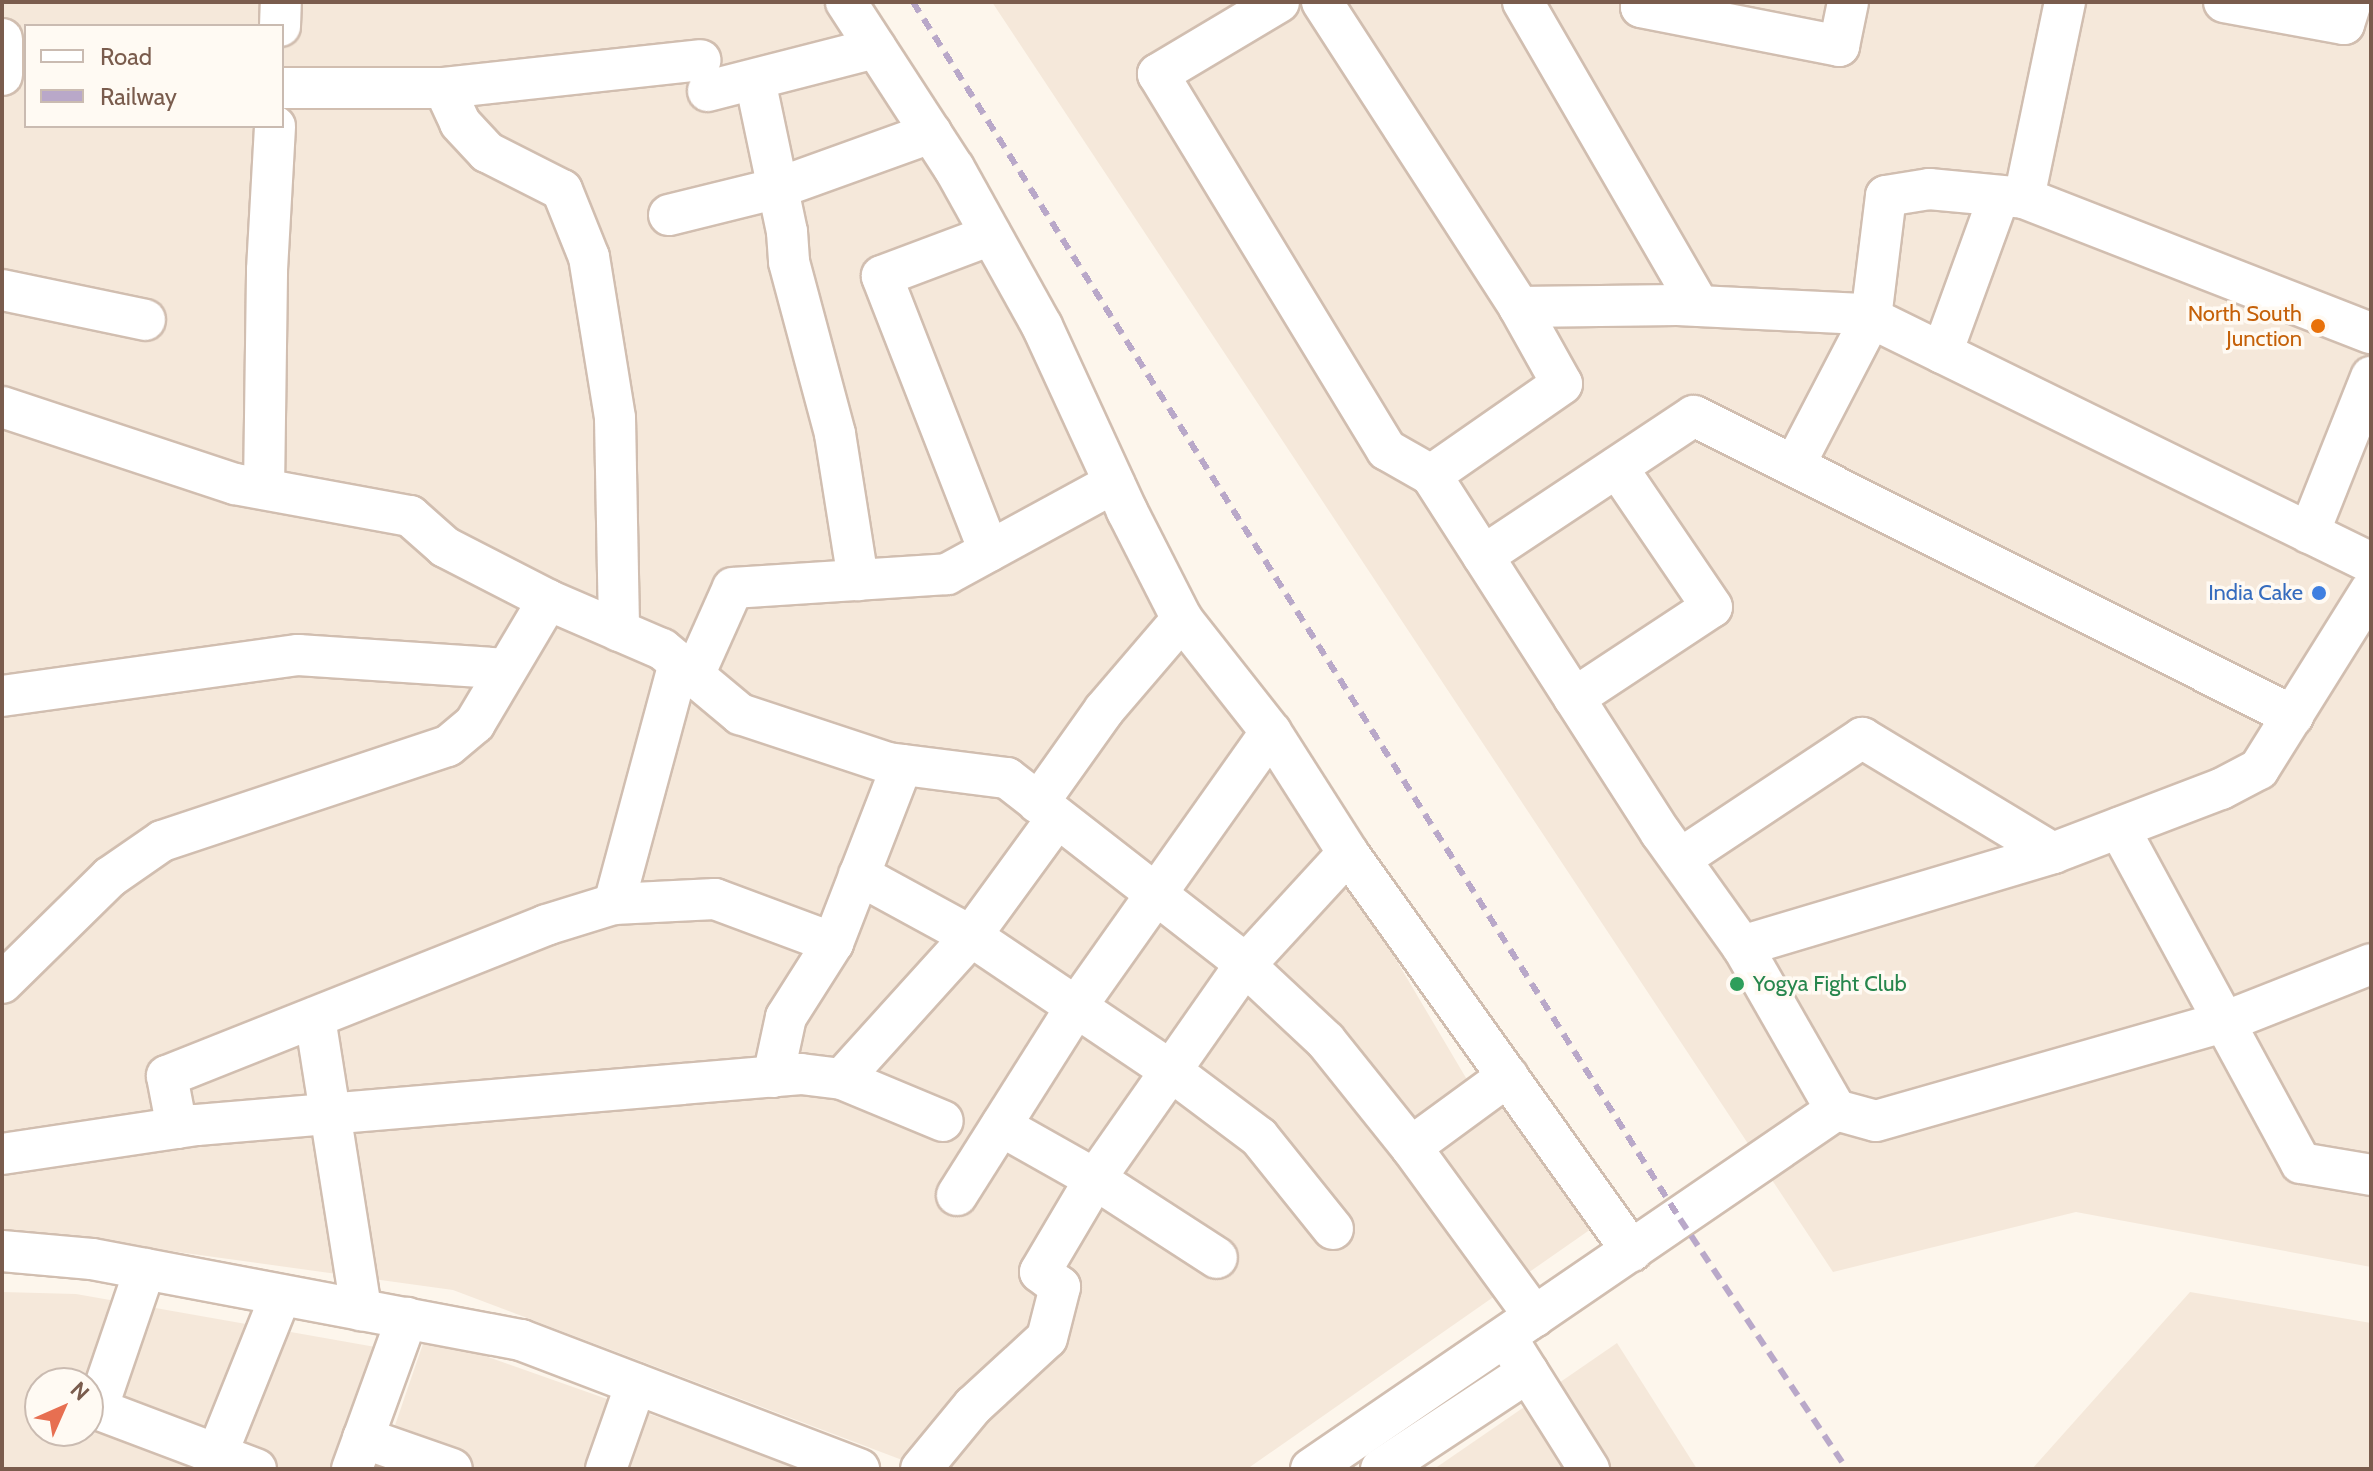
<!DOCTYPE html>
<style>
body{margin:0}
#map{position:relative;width:2373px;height:1471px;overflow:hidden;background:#fdf6ec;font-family:Cabin,sans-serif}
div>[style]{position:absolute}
.residential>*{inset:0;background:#f5e8da}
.roads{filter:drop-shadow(2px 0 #d1beb0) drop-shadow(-2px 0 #d1beb0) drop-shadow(0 2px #d1beb0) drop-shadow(0 -2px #d1beb0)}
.minor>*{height:40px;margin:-20px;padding:0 20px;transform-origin:20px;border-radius:20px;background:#fff}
.rail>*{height:6px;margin-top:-3px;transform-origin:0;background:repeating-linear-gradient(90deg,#b9a8c9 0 12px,transparent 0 20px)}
.dots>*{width:22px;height:22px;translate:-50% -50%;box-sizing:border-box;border:4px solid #fffaf3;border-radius:50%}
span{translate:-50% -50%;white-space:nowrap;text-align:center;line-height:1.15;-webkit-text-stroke:7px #fffaf3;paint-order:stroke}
.food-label{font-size:22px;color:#c56008}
.right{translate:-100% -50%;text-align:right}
.shop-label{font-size:22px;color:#366cbe}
.leisure-label{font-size:22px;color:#27864d}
.left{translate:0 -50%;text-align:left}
.frame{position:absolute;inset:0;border:4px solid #7a5c4d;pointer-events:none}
.legend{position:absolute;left:24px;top:24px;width:260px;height:104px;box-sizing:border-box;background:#fffaf3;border:2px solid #cabbb1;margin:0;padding:10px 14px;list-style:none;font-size:24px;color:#7a5c4d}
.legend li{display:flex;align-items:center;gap:16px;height:40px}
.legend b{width:40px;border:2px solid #cabbb1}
.north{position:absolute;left:24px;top:1367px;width:80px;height:80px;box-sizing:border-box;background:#fffaf3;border:2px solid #cabbb1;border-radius:50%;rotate:45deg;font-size:22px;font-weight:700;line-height:32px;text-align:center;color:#7a5c4d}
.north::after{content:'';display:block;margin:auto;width:28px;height:36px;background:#e76f51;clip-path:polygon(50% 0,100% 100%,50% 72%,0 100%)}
</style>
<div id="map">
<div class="residential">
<div style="clip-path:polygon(evenodd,2px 2px,829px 2px,960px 210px,1155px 599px,1282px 767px,1469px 1083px,1525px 1103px,1601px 1222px,1247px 1469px,926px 1469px,453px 1290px,134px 1246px,2px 1236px,2px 2px,26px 26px,282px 26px,282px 126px,26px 126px,26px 26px)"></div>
<div style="clip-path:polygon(992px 2px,2371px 2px,2371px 1267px,2076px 1212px,1833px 1272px)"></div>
<div style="clip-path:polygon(evenodd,2px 1292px,76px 1294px,381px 1348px,340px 1469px,2px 1469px,2px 1292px,40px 1383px,88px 1383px,88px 1431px,40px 1431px,40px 1383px)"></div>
<div style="clip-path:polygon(2190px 1292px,2371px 1323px,2371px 1469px,2032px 1469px)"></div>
<div style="clip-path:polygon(426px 1335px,805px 1469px,380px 1469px)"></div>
<div style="clip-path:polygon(1617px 1343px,1697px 1469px,1434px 1469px)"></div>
</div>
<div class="roads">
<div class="minor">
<div style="left:846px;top:2px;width:198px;rotate:57deg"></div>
<div style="left:954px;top:168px;width:181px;rotate:60.9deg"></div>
<div style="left:1042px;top:326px;width:204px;rotate:65.3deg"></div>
<div style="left:1127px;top:511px;width:121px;rotate:63deg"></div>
<div style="left:1182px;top:619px;width:144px;rotate:51.8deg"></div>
<div style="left:1271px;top:732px;width:143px;rotate:57.5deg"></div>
<div style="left:1348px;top:853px;width:489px;rotate:54.5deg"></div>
<div style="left:1279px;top:2px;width:141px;rotate:149.2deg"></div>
<div style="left:1158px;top:74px;width:440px;rotate:58.7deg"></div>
<div style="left:1387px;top:450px;width:51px;rotate:29.6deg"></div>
<div style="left:1431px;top:475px;width:426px;rotate:57.3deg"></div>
<div style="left:1661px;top:833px;width:139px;rotate:54.4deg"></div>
<div style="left:1322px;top:2px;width:363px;rotate:57.1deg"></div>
<div style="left:1519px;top:307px;width:88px;rotate:60.8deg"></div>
<div style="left:1562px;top:384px;width:160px;rotate:145.2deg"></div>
<div style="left:1523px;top:2px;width:351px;rotate:59.9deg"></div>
<div style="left:1642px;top:2px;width:5px;rotate:101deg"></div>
<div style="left:1641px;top:7px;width:202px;rotate:11.1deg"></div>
<div style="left:1839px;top:46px;width:45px;rotate:-78.4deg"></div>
<div style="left:2224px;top:2px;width:122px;rotate:10.4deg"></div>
<div style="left:2344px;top:24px;width:23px;rotate:-72deg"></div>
<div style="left:280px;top:26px;width:24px;rotate:-88deg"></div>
<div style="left:2px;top:39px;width:36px;rotate:90deg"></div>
<div style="left:755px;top:80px;width:155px;rotate:78.1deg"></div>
<div style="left:787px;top:232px;width:30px;rotate:86deg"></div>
<div style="left:789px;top:262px;width:178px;rotate:75deg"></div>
<div style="left:835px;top:434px;width:148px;rotate:81deg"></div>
<div style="left:282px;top:88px;width:162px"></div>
<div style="left:444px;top:88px;width:38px;rotate:65deg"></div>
<div style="left:460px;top:123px;width:40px;rotate:47deg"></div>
<div style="left:487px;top:152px;width:84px;rotate:26.9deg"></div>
<div style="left:562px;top:190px;width:72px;rotate:68.1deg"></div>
<div style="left:589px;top:257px;width:163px;rotate:80.8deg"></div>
<div style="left:615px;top:418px;width:213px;rotate:88.9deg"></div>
<div style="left:444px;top:88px;width:258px;rotate:-6.2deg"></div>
<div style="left:708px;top:91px;width:173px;rotate:-14.4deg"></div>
<div style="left:2024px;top:198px;width:200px;rotate:-78.2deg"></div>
<div style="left:669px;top:215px;width:112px;rotate:-13.9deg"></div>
<div style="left:778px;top:188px;width:163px;rotate:-19.8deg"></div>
<div style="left:2px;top:290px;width:146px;rotate:11.8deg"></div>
<div style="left:1519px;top:307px;width:158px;rotate:-0.7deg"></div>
<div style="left:1677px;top:305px;width:186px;rotate:2.8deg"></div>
<div style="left:1863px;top:314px;width:566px;rotate:26.11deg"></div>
<div style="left:1942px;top:353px;width:167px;rotate:-70deg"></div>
<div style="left:2px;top:407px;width:245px;rotate:18.3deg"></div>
<div style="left:235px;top:484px;width:178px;rotate:10.4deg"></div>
<div style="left:410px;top:516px;width:47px;rotate:41.5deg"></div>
<div style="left:445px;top:547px;width:116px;rotate:27.2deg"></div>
<div style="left:548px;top:600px;width:124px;rotate:23.3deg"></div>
<div style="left:662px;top:649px;width:102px;rotate:39.8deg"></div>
<div style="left:740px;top:714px;width:156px;rotate:18.3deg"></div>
<div style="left:888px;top:763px;width:120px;rotate:7.2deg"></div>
<div style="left:1007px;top:778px;width:286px;rotate:37.9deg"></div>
<div style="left:1233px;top:954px;width:127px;rotate:43.1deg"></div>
<div style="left:1326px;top:1041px;width:136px;rotate:51.3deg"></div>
<div style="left:1411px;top:1147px;width:210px;rotate:53.9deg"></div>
<div style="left:1794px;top:466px;width:167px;rotate:-62.5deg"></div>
<div style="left:1871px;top:318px;width:123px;rotate:-83deg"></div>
<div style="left:1886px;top:196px;width:44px;rotate:-9.2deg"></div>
<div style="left:1929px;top:189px;width:95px;rotate:5.4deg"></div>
<div style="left:2024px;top:198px;width:372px;rotate:21.3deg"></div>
<div style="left:264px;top:489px;width:219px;rotate:-89.2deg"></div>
<div style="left:267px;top:270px;width:144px;rotate:-86.8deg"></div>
<div style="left:2309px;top:533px;width:168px;rotate:-68.3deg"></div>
<div style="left:989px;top:551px;width:295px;rotate:-111.3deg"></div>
<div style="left:882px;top:276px;width:116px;rotate:-20.6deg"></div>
<div style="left:1483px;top:556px;width:253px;rotate:-33.6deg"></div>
<div style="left:1694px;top:416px;width:670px;rotate:26.6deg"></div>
<div style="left:694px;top:675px;width:95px;rotate:-65.9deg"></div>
<div style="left:733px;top:588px;width:214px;rotate:-3.7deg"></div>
<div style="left:947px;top:574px;width:190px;rotate:-28.6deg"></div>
<div style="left:2px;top:696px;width:299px;rotate:-7.9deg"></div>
<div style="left:298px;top:655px;width:209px;rotate:3.8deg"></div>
<div style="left:1574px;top:698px;width:165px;rotate:-33.4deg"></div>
<div style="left:1712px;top:607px;width:169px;rotate:-124.2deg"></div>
<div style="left:1038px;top:803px;width:114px;rotate:-54.6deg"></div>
<div style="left:1104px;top:710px;width:120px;rotate:-49.4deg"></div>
<div style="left:2119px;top:828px;width:381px;rotate:61.5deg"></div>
<div style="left:2301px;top:1163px;width:71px;rotate:9.7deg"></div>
<div style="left:1680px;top:859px;width:219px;rotate:-33.6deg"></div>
<div style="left:1862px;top:738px;width:223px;rotate:31.1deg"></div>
<div style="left:859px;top:875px;width:128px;rotate:28.6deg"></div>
<div style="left:971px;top:936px;width:241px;rotate:34deg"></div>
<div style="left:1171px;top:1071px;width:110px;rotate:36.9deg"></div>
<div style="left:1259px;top:1137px;width:118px;rotate:51.2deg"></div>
<div style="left:614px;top:904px;width:250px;rotate:-74.9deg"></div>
<div style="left:2px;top:983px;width:151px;rotate:-44.5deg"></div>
<div style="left:110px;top:877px;width:63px;rotate:-34.7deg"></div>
<div style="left:162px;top:841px;width:301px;rotate:-18.4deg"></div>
<div style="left:448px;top:746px;width:35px;rotate:-40deg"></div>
<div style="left:475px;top:723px;width:143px;rotate:-59.3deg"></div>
<div style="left:315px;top:1018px;width:296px;rotate:81deg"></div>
<div style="left:773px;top:1077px;width:61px;rotate:-77.8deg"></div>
<div style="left:786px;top:1017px;width:88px;rotate:-57.6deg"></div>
<div style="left:833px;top:943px;width:191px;rotate:-68.8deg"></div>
<div style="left:842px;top:1079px;width:193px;rotate:-47.9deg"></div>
<div style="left:971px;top:936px;width:146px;rotate:-53.9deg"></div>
<div style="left:1836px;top:1110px;width:41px;rotate:15.4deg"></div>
<div style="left:1876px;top:1121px;width:362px;rotate:-15.9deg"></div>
<div style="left:2224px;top:1022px;width:158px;rotate:-21.5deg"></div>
<div style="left:1001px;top:1126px;width:108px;rotate:29.4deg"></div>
<div style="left:1095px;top:1179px;width:145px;rotate:32.9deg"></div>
<div style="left:177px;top:1128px;width:53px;rotate:-100.9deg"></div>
<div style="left:167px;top:1076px;width:408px;rotate:-21.7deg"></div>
<div style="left:546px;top:925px;width:71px;rotate:-17.2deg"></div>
<div style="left:614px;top:904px;width:101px;rotate:-2.8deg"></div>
<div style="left:715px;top:899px;width:126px;rotate:20.4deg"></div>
<div style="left:1411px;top:1147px;width:120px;rotate:-36.2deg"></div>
<div style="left:2px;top:1154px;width:197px;rotate:-8.5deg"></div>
<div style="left:197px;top:1125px;width:606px;rotate:-4.83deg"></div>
<div style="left:801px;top:1074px;width:41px;rotate:7deg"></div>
<div style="left:842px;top:1079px;width:109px;rotate:22.6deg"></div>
<div style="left:957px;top:1195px;width:222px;rotate:-57.7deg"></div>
<div style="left:1076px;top:1007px;width:337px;rotate:-54.7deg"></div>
<div style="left:2px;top:1251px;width:90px;rotate:5.1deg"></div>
<div style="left:92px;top:1259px;width:437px;rotate:10.7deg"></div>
<div style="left:521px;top:1340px;width:362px;rotate:20.9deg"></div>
<div style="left:145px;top:1269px;width:148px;rotate:108.9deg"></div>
<div style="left:97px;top:1409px;width:170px;rotate:20.7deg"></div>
<div style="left:1514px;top:1350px;width:141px;rotate:57.8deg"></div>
<div style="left:363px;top:1438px;width:94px;rotate:19.2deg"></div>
<div style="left:217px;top:1454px;width:171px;rotate:-68.1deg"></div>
<div style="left:352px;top:1469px;width:161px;rotate:-70deg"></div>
<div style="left:606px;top:1469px;width:90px;rotate:-70.6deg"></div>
<div style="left:921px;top:1469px;width:82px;rotate:-50.5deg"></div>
<div style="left:973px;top:1406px;width:100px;rotate:-42.6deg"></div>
<div style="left:1047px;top:1338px;width:53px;rotate:-75.7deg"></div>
<div style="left:1060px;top:1287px;width:25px;rotate:-143deg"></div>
<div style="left:1040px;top:1272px;width:108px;rotate:-59.4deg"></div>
<div style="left:1095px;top:1179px;width:261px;rotate:-55deg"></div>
<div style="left:1245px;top:965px;width:152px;rotate:-47.4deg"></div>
<div style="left:1311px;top:1469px;width:636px;rotate:-34.36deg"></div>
<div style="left:1836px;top:1110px;width:189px;rotate:-119.8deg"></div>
<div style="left:1742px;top:946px;width:325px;rotate:-16.6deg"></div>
<div style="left:2053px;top:853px;width:180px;rotate:-20.9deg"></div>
<div style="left:2221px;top:789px;width:43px;rotate:-27.8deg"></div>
<div style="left:2259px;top:769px;width:211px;rotate:-58deg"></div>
<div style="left:1381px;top:1469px;width:176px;rotate:-33.4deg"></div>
</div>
</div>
<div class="rail">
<div style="left:913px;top:2px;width:1439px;rotate:57.78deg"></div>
<div style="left:1680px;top:1219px;width:301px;rotate:56.3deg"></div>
</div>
<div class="dots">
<div style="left:2318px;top:326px;background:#e8710a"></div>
<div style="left:2319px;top:593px;background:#3f7fe0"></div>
<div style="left:1737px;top:984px;background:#2e9e5b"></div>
</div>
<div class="food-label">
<span class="right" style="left:2302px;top:326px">North South<br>Junction</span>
</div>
<div class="shop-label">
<span class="right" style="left:2303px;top:593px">India Cake</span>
</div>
<div class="leisure-label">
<span class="left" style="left:1753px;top:984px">Yogya Fight Club</span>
</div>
<div class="frame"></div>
<ul class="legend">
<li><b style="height:10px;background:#fff"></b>Road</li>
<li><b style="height:10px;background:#b9a8c9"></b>Railway</li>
</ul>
<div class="north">N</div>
</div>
